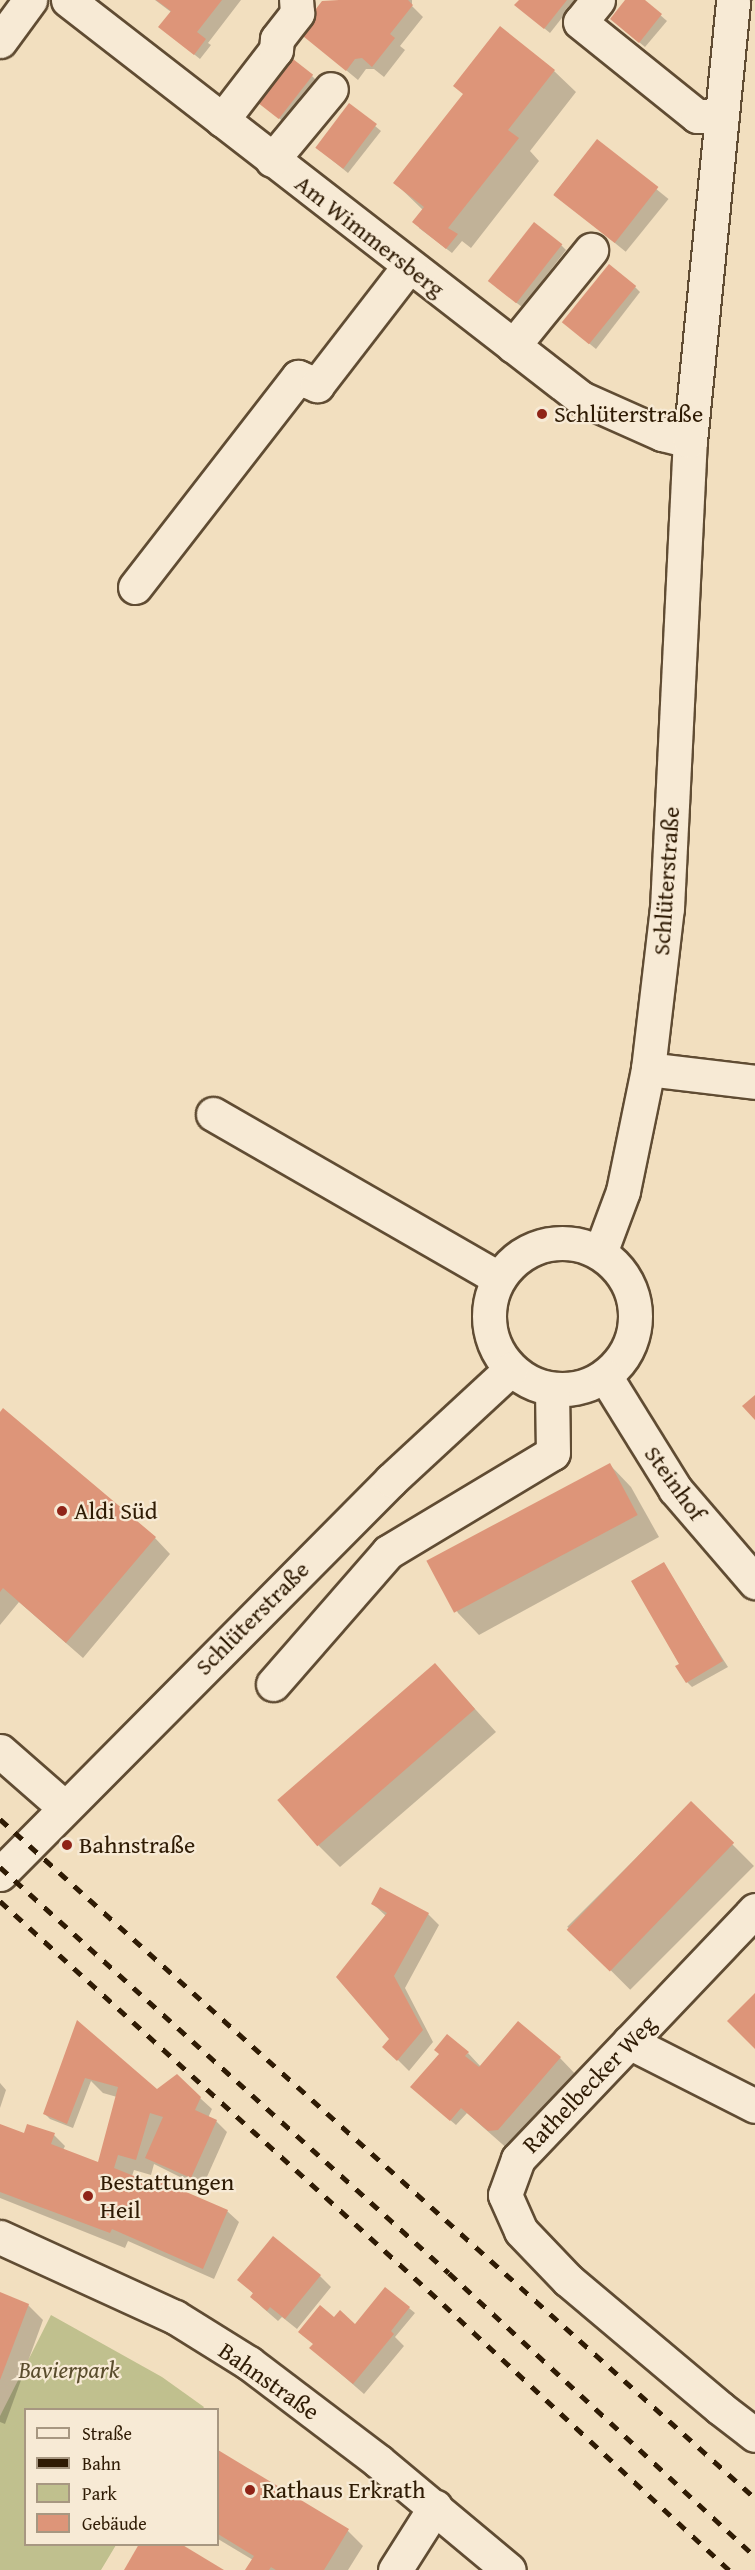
<!DOCTYPE html>
<meta charset="utf-8">
<style>
body{margin:0}
#map{position:relative;width:755px;height:2570px;overflow:hidden;background:#f2dfbf;font-family:"Gentium Book Plus",serif}
div>[style]{position:absolute}
.green>*{inset:0;background:#c0c08e}
.shadow>*{inset:0;background:#0003;transform-origin:0 0}
.building>*{inset:0;background:#dd9579;transform-origin:0 0}
.roads{filter:drop-shadow(2px 0 #604c33) drop-shadow(-2px 0 #604c33) drop-shadow(0 2px #604c33) drop-shadow(0 -2px #604c33)}
.minor>*{height:33px;margin:-16.5px;padding:0 16.5px;transform-origin:16.5px;border-radius:16.5px;background:#f7ead5}
.minor>.ring{margin:-16.5px;padding:0;box-sizing:content-box;background:none;border:33px solid #f7ead5;border-radius:50%}
.rail>*{height:4.5px;margin-top:-2.25px;transform-origin:0;background:repeating-linear-gradient(90deg,#2f1b04 0 10px,transparent 0 20px)}
.dots>*{width:16px;height:16px;translate:-50% -50%;box-sizing:border-box;border:3px solid #f7ead5;border-radius:50%}
span{translate:-50% -50%;white-space:nowrap;text-align:center;line-height:1.15;-webkit-text-stroke:4.5px #f7ead5;paint-order:stroke}
.street-label{font-size:24px;color:#2f1b04}
.poi-label{font-size:24px;color:#2f1b04}
.left{translate:0 -50%;text-align:left}
.park-label{font-size:24px;color:#5a4d2d;font-style:italic}
.legend{position:absolute;left:24px;top:2408px;width:195px;height:138px;box-sizing:border-box;background:#f7ead5;border:2px solid #a79781;margin:0;padding:8px 10px;list-style:none;font-size:18px;color:#2f1b04}
.legend li{display:flex;align-items:center;gap:12px;height:30px}
.legend b{width:30px;border:2px solid #a79781}
</style>
<div id="map">
<div class="green">
<div style="clip-path:polygon(51px 2315px,162px 2377px,204px 2407px,202px 2410px,26px 2410px,26px 2544px,116px 2545px,101px 2570px,0 2570px,0 2416px)"></div>
</div>
<div class="shadow">
<div style="clip-path:polygon(155px 0,241px 0,208px 43px,211px 45px,200px 59px,166px 32px,171px 12px)"></div>
<div style="clip-path:polygon(341px 0,412px 0,412px 6px,423px 17px,400px 46px,405px 50px,384px 77px,374px 69px,366px 69px,358px 80px,300px 32px)"></div>
<div style="clip-path:polygon(520px 0,576px 0,550px 33px,522px 10px)"></div>
<div style="clip-path:polygon(627px 0,643px 0,667px 21px,645px 47px,617px 24px)"></div>
<div style="clip-path:polygon(554px 71px,576px 92px,530px 151px,539px 161px,471px 248px,462px 241px,452px 253px,419px 228px,423px 210px,395px 183px,464px 95px)"></div>
<div style="clip-path:polygon(312px 76px,317px 81px,285px 123px,257px 101px)"></div>
<div style="clip-path:polygon(350px 105px,381px 131px,348px 173px,322px 152px)"></div>
<div style="left:597px;top:141px;width:92px;height:68px;rotate:39deg"></div>
<div style="clip-path:polygon(561px 245px,566px 250px,522px 307px,496px 287px)"></div>
<div style="clip-path:polygon(635px 287px,640px 292px,596px 349px,570px 328px)"></div>
<div style="clip-path:polygon(0 1414px,155px 1538px,170px 1554px,83px 1658px,19px 1602px,0 1625px)"></div>
<div style="clip-path:polygon(610px 1465px,631px 1487px,659px 1537px,479px 1635px,458px 1613px,430px 1563px)"></div>
<div style="clip-path:polygon(663px 1564px,728px 1667px,692px 1687px,687px 1682px)"></div>
<div style="clip-path:polygon(435px 1665px,496px 1732px,340px 1867px,318px 1845px)"></div>
<div style="left:691px;top:1803px;width:89px;height:175px;rotate:45deg"></div>
<div style="clip-path:polygon(373px 1904px,428px 1914px,439px 1925px,405px 1988px,433px 2042px,409px 2071px,384px 2046px,391px 2039px,386px 1916px)"></div>
<div style="clip-path:polygon(78px 2023px,157px 2090px,200px 2098px,212px 2109px,208px 2118px,216px 2121px,227px 2132px,202px 2188px,154px 2164px,151px 2175px,134px 2170px,132px 2176px,227px 2211px,239px 2222px,214px 2279px,128px 2241px,125px 2248px,0 2198px,0 2126px,25px 2135px,54px 2135px,65px 2146px,63px 2150px,99px 2164px,117px 2097px,103px 2093px,91px 2081px,73px 2128px,50px 2119px,45px 2114px)"></div>
<div style="clip-path:polygon(468px 2053px,481px 2067px,560px 2058px,581px 2080px,511px 2152px,467px 2113px,456px 2125px,417px 2092px)"></div>
<div style="clip-path:polygon(0 2083px,6px 2090px,0 2108px)"></div>
<div style="clip-path:polygon(320px 2276px,331px 2287px,297px 2329px,282px 2317px,278px 2321px,263px 2308px,252px 2297px,254px 2294px,239px 2280px)"></div>
<div style="clip-path:polygon(386px 2289px,415px 2313px,395px 2337px,404px 2346px,364px 2394px,311px 2348px,335px 2319px,355px 2326px)"></div>
<div style="clip-path:polygon(0 2294px,28px 2305px,43px 2320px,5px 2424px,0 2422px)"></div>
<div style="clip-path:polygon(218px 2452px,348px 2531px,363px 2546px,348px 2570px,247px 2570px,253px 2560px,218px 2539px)"></div>
</div>
<div class="building">
<div style="clip-path:polygon(156px 0,222px 0,197px 32px,206px 39px,194px 55px,158px 27px,171px 11px)"></div>
<div style="clip-path:polygon(339px 0,408px 0,413px 5px,390px 34px,395px 38px,372px 67px,362px 58px,355px 59px,346px 71px,298px 32px,322px 1px)"></div>
<div style="clip-path:polygon(519px 0,567px 0,544px 29px,514px 5px)"></div>
<div style="clip-path:polygon(625px 0,645px 0,662px 14px,639px 43px,610px 19px)"></div>
<div style="clip-path:polygon(500px 26px,555px 70px,508px 130px,519px 138px,448px 228px,458px 234px,446px 249px,412px 222px,424px 207px,393px 183px,463px 94px,453px 86px)"></div>
<div style="left:284px;top:52px;width:37px;height:56px;rotate:38deg"></div>
<div style="left:349px;top:103px;width:35px;height:56px;rotate:37deg"></div>
<div style="left:597px;top:139px;width:78px;height:71px;rotate:38deg"></div>
<div style="left:534px;top:222px;width:36px;height:75px;rotate:38deg"></div>
<div style="left:609px;top:264px;width:35px;height:75px;rotate:39deg"></div>
<div style="clip-path:polygon(755px 1395px,755px 1420px,742px 1406px)"></div>
<div style="clip-path:polygon(3px 1408px,156px 1537px,66px 1643px,3px 1588px,0 1592px,0 1412px)"></div>
<div style="left:610px;top:1463px;width:59px;height:208px;rotate:62deg"></div>
<div style="clip-path:polygon(664px 1562px,723px 1661px,686px 1683px,675px 1666px,679px 1664px,631px 1581px)"></div>
<div style="left:435px;top:1663px;width:61px;height:209px;rotate:49deg"></div>
<div style="left:691px;top:1801px;width:60px;height:179px;rotate:44deg"></div>
<div style="clip-path:polygon(380px 1887px,429px 1913px,394px 1976px,423px 2030px,397px 2061px,382px 2047px,389px 2039px,336px 1977px,387px 1913px,371px 1904px)"></div>
<div style="clip-path:polygon(755px 1993px,755px 2049px,727px 2021px)"></div>
<div style="clip-path:polygon(77px 2020px,157px 2089px,177px 2074px,201px 2097px,195px 2110px,217px 2120px,191px 2178px,145px 2158px,163px 2117px,150px 2113px,136px 2160px,118px 2155px,114px 2168px,154px 2184px,156px 2179px,228px 2210px,203px 2269px,112px 2229px,110px 2233px,0 2192px,0 2124px,24px 2133px,27px 2124px,55px 2133px,51px 2144px,98px 2162px,118px 2087px,85px 2078px,67px 2124px,43px 2114px)"></div>
<div style="clip-path:polygon(518px 2021px,561px 2057px,498px 2130px,488px 2131px,461px 2108px,450px 2121px,410px 2087px,439px 2054px,434px 2050px,447px 2034px,469px 2052px,465px 2056px,479px 2067px)"></div>
<div style="clip-path:polygon(273px 2236px,321px 2275px,285px 2319px,270px 2307px,267px 2311px,250px 2297px,253px 2293px,237px 2280px)"></div>
<div style="clip-path:polygon(385px 2287px,410px 2307px,391px 2331px,394px 2334px,353px 2384px,309px 2348px,313px 2344px,298px 2332px,320px 2305px,334px 2317px,340px 2310px,355px 2324px)"></div>
<div style="clip-path:polygon(0 2292px,29px 2304px,0 2380px)"></div>
<div style="clip-path:polygon(218px 2450px,349px 2529px,324px 2570px,276px 2570px,271px 2567px,269px 2570px,245px 2570px,254px 2556px,218px 2534px)"></div>
<div style="clip-path:polygon(139px 2544px,181px 2544px,224px 2570px,124px 2570px)"></div>
</div>
<div class="roads">
<div class="minor">
<div style="left:68px;top:0;width:649px;rotate:37.81deg"></div>
<div style="left:581px;top:398px;width:89px;rotate:24deg"></div>
<div style="left:662px;top:434px;width:29px;rotate:14deg"></div>
<div style="left:598px;top:0;width:28px;rotate:129deg"></div>
<div style="left:580px;top:22px;width:150px;rotate:38.8deg"></div>
<div style="left:697px;top:116px;width:25px"></div>
<div style="left:0;top:41px;width:51px;rotate:-53.8deg"></div>
<div style="left:222px;top:120px;width:88px;rotate:-52.4deg"></div>
<div style="left:276px;top:50px;width:11px;rotate:-85deg"></div>
<div style="left:277px;top:39px;width:33px;rotate:-52deg"></div>
<div style="left:297px;top:13px;width:13px;rotate:-94deg"></div>
<div style="left:272px;top:160px;width:92px;rotate:-50.3deg"></div>
<div style="left:513px;top:346px;width:124px;rotate:-50.9deg"></div>
<div style="left:135px;top:587px;width:266px;rotate:-52.2deg"></div>
<div style="left:298px;top:377px;width:21px;rotate:23deg"></div>
<div style="left:317px;top:385px;width:150px;rotate:-52.3deg"></div>
<div style="left:648px;top:1069px;width:108px;rotate:6.9deg"></div>
<div style="left:213px;top:1114px;width:329px;rotate:29.9deg"></div>
<div class="ring" style="left:489px;top:1243px;width:113px;height:113px"></div>
<div style="left:600px;top:1253px;width:66px;rotate:-69.6deg"></div>
<div style="left:623px;top:1191px;width:125px;rotate:-78.4deg"></div>
<div style="left:648px;top:1069px;width:162px;rotate:-83.3deg"></div>
<div style="left:667px;top:908px;width:468px;rotate:-87.2deg"></div>
<div style="left:690px;top:441px;width:443px;rotate:-84.4deg"></div>
<div style="left:605px;top:1376px;width:133px;rotate:58.2deg"></div>
<div style="left:675px;top:1489px;width:123px;rotate:49.3deg"></div>
<div style="left:273px;top:1684px;width:175px;rotate:-48.9deg"></div>
<div style="left:388px;top:1552px;width:192px;rotate:-31deg"></div>
<div style="left:553px;top:1453px;width:64px;rotate:-90.9deg"></div>
<div style="left:0;top:1751px;width:85px;rotate:41.2deg"></div>
<div style="left:0;top:1874px;width:555px;rotate:-45.22deg"></div>
<div style="left:391px;top:1480px;width:163px;rotate:-42.8deg"></div>
<div style="left:755px;top:1910px;width:344px;rotate:133.6deg"></div>
<div style="left:518px;top:2159px;width:38px;rotate:110deg"></div>
<div style="left:505px;top:2195px;width:39px;rotate:66deg"></div>
<div style="left:521px;top:2231px;width:68px;rotate:46.2deg"></div>
<div style="left:568px;top:2280px;width:199px;rotate:40.1deg"></div>
<div style="left:720px;top:2408px;width:44px;rotate:37.6deg"></div>
<div style="left:629px;top:2042px;width:141px;rotate:26.9deg"></div>
<div style="left:0;top:2237px;width:192px;rotate:24.6deg"></div>
<div style="left:175px;top:2317px;width:87px;rotate:31.9deg"></div>
<div style="left:249px;top:2363px;width:162px;rotate:37.2deg"></div>
<div style="left:378px;top:2461px;width:170px;rotate:39.8deg"></div>
<div style="left:395px;top:2570px;width:75px;rotate:-57.6deg"></div>
</div>
</div>
<div class="rail">
<div style="left:0;top:1819px;width:1015px;rotate:41.97deg"></div>
<div style="left:0;top:1867px;width:605px;rotate:42.12deg"></div>
<div style="left:449px;top:2273px;width:417px;rotate:42.8deg"></div>
<div style="left:0;top:1901px;width:580px;rotate:42.27deg"></div>
<div style="left:429px;top:2291px;width:410px;rotate:42.9deg"></div>
</div>
<div class="dots">
<div style="left:542px;top:414px;background:#8f2418"></div>
<div style="left:62px;top:1511px;background:#8f2418"></div>
<div style="left:67px;top:1845px;background:#8f2418"></div>
<div style="left:88px;top:2196px;background:#8f2418"></div>
<div style="left:250px;top:2490px;background:#8f2418"></div>
</div>
<div class="street-label">
<span style="left:370px;top:236px;rotate:38deg">Am Wimmersberg</span>
<span style="left:666px;top:881px;rotate:-86deg">Schlüterstraße</span>
<span style="left:675px;top:1483px;rotate:54deg">Steinhof</span>
<span style="left:252px;top:1618px;rotate:-45deg">Schlüterstraße</span>
<span style="left:589px;top:2084px;rotate:-46deg">Rathelbecker Weg</span>
<span style="left:269px;top:2381px;rotate:35deg">Bahnstraße</span>
</div>
<div class="poi-label">
<span class="left" style="left:554px;top:414px">Schlüterstraße</span>
<span class="left" style="left:74px;top:1511px">Aldi Süd</span>
<span class="left" style="left:79px;top:1845px">Bahnstraße</span>
<span class="left" style="left:100px;top:2196px">Bestattungen<br>Heil</span>
<span class="left" style="left:262px;top:2490px">Rathaus Erkrath</span>
</div>
<div class="park-label">
<span style="left:69px;top:2370px">Bavierpark</span>
</div>
<ul class="legend">
<li><b style="height:8px;background:#f7ead5"></b>Straße</li>
<li><b style="height:8px;background:#2f1b04"></b>Bahn</li>
<li><b style="height:16px;background:#c0c08e"></b>Park</li>
<li><b style="height:16px;background:#dd9579"></b>Gebäude</li>
</ul>
</div>
